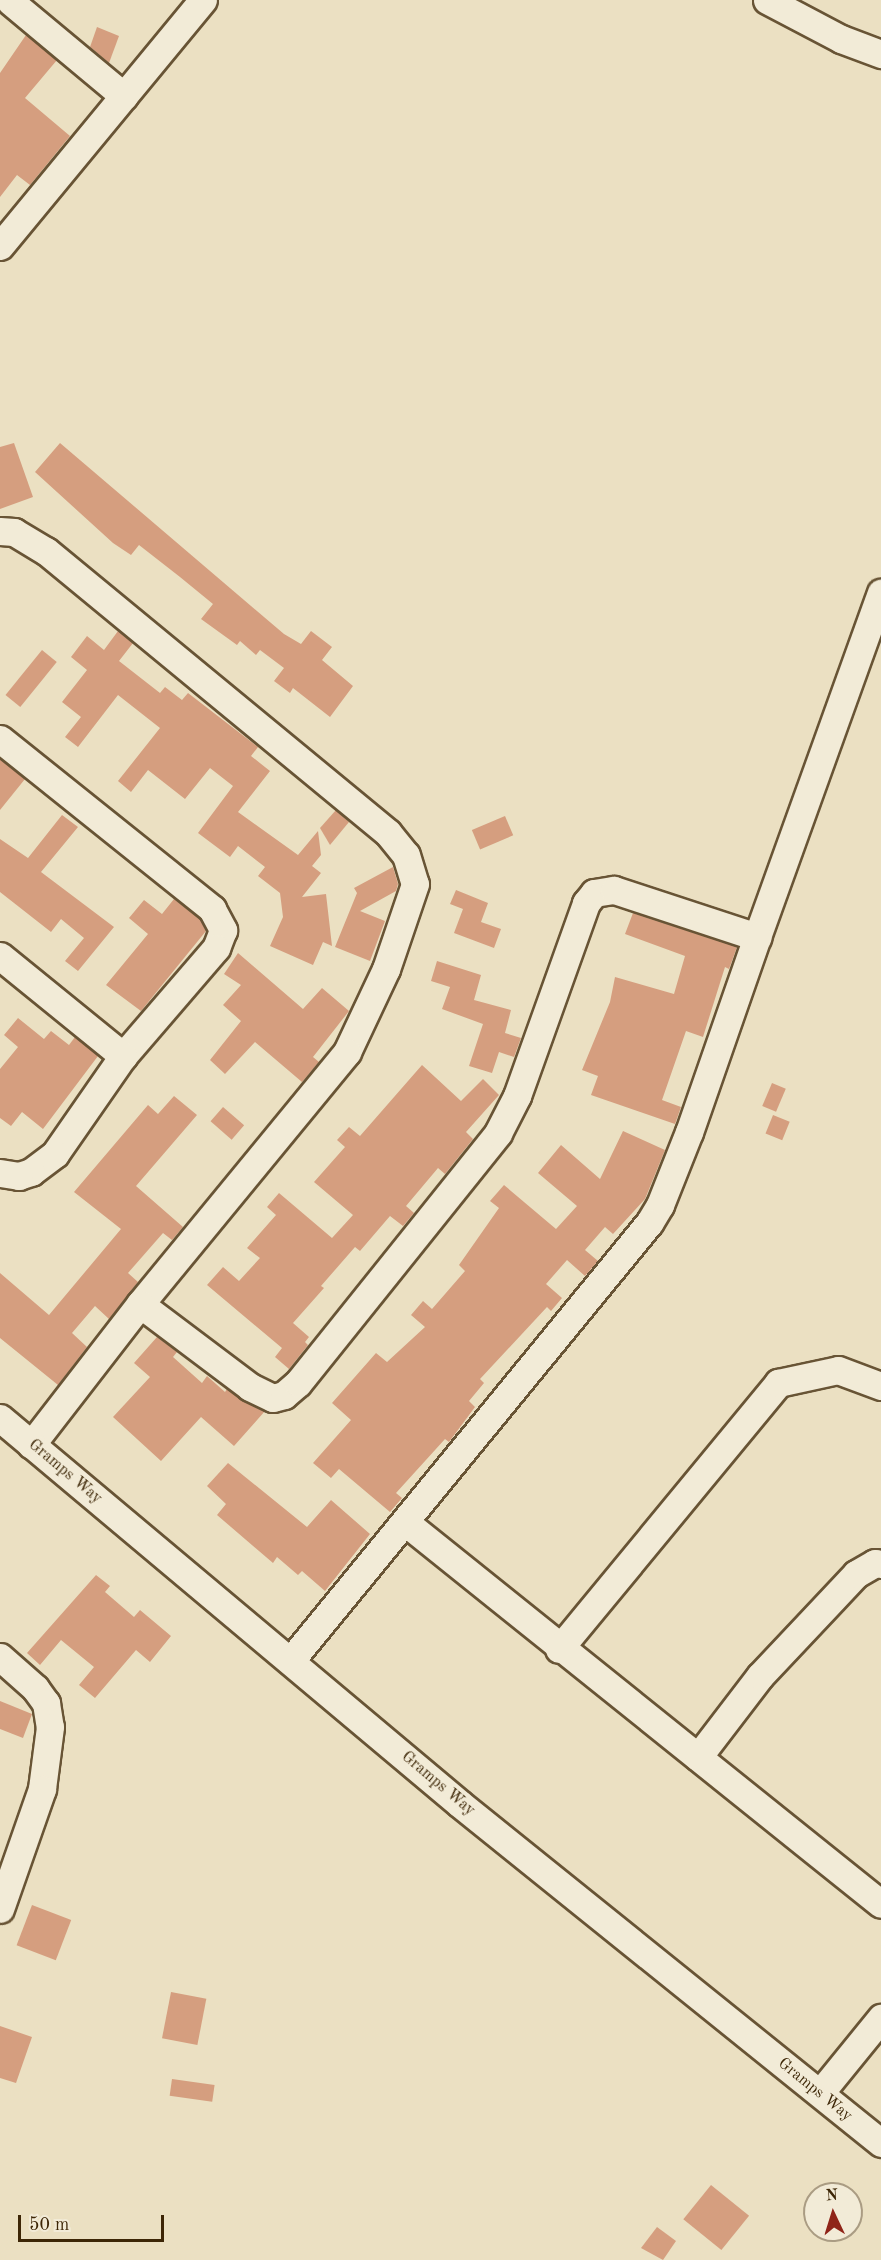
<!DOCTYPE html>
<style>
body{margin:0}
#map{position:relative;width:881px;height:2260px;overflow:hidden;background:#ebe0c2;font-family:"Old Standard TT",serif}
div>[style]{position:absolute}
.building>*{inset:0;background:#d59e7f;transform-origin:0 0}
.roads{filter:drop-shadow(2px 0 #685435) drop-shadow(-2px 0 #685435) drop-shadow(0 2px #685435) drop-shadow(0 -2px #685435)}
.minor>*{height:27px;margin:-13.5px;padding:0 13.5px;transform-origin:13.5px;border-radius:13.5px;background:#f2ebd7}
span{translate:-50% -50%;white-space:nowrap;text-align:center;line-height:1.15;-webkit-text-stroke:4.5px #f2ebd7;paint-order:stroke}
.street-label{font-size:16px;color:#3d2606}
.north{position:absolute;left:803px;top:2182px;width:60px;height:60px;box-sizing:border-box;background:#f2ebd7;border:2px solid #aa9c83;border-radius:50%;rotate:356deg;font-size:16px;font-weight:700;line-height:24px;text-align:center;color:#3d2606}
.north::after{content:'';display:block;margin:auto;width:21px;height:27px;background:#8f2418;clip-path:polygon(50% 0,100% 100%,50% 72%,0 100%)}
.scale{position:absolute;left:18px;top:2215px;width:146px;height:27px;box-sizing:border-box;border:3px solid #3d2606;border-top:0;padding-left:8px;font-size:18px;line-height:21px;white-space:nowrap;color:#3d2606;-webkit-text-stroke:4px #f2ebd7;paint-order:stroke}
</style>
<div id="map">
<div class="building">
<div style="clip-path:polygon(97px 27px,119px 36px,109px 63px,90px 47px)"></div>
<div style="clip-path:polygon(26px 35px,57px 60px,25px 98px,70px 136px,30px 185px,17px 175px,0 197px,0 73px)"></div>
<div style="clip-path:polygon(14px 443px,33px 497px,0 509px,0 447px)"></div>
<div style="clip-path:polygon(60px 443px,284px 634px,301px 644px,311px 631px,332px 647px,322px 660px,353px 686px,330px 717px,293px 688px,290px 693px,274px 681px,284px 668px,260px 650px,256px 655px,240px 641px,237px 645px,201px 619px,213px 604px,180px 577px,139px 545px,131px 555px,113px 543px,35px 472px)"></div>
<div style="clip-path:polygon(118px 631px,133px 643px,119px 661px,160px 693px,165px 687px,182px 700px,188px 693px,258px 747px,251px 756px,270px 771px,238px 812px,298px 855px,318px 831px,321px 855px,312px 866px,321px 873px,302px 897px,326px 894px,332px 946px,323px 942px,313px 965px,270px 946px,283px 917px,280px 893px,258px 876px,265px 867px,238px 846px,230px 857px,198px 833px,233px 786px,210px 768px,185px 799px,148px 770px,131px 792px,118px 781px,160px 728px,118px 695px,78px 747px,65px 737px,81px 717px,62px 702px,87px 670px,71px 657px,87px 636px,104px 650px)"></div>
<div style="left:42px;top:650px;width:19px;height:58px;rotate:39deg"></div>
<div style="clip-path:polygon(0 759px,25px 779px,0 810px)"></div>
<div style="clip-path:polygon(336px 810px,349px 822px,330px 845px,320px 828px)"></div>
<div style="clip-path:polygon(62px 815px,78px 827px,41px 872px,114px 927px,78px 971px,65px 961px,84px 938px,61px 919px,51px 932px,0 892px,0 839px,28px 858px)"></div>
<div style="left:505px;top:816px;width:21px;height:36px;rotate:67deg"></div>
<div style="clip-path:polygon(393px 867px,398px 884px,396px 891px,360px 911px,385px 921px,370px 961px,335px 947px,357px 893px,354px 888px)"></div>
<div style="clip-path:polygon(456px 890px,488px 903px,481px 922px,501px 929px,494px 948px,454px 933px,463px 909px,450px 904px)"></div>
<div style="clip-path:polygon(174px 899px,200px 919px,206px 931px,141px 1011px,106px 985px,148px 934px,129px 918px,144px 900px,162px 914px)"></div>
<div style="clip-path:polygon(633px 913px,737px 947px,729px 969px,725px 967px,703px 1037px,686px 1031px,662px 1100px,681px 1107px,675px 1124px,591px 1095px,598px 1076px,582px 1070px,610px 1002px,615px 977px,674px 994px,685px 956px,625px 934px)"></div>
<div style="clip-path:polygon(238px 953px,303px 1009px,322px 988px,349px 1011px,313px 1057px,319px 1062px,302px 1082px,255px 1042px,225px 1074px,210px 1060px,241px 1021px,223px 1005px,241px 985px,224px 974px)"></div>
<div style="clip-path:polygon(437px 961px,481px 975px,474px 1000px,511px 1010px,505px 1033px,521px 1038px,514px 1057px,499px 1052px,492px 1073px,469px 1066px,483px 1024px,442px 1009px,450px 987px,431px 981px)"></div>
<div style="clip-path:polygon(18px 1018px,44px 1039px,51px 1031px,69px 1045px,75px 1037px,98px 1056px,43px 1129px,22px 1112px,11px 1126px,0 1118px,0 1069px,18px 1047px,4px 1035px)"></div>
<div style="clip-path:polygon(422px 1065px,461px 1101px,483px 1079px,499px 1095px,466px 1132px,473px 1139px,445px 1174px,438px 1168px,406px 1206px,414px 1213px,403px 1226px,390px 1216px,360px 1251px,355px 1247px,321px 1286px,324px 1288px,293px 1323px,309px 1337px,305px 1342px,308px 1345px,289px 1369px,275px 1357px,282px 1348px,207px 1285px,223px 1267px,239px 1281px,260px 1258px,247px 1248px,276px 1215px,267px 1207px,279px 1193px,332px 1238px,353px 1215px,314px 1182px,345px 1147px,337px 1140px,349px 1127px,360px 1136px)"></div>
<div style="left:772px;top:1083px;width:15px;height:25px;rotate:23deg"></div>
<div style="clip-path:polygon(174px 1096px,197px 1115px,136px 1186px,183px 1227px,172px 1240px,163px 1233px,128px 1273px,138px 1282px,109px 1319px,95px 1306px,72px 1333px,87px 1347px,58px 1385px,0 1338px,0 1273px,49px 1315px,121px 1229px,74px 1192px,148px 1105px,158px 1114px)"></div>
<div style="left:223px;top:1107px;width:28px;height:19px;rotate:41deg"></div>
<div style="left:773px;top:1115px;width:18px;height:20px;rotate:22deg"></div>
<div style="clip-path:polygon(623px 1131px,665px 1150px,645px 1199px,613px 1234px,605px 1227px,585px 1250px,598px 1261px,585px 1276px,567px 1260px,546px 1284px,562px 1298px,551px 1311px,547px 1307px,480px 1379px,484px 1383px,469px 1401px,475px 1407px,449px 1442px,445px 1439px,396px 1493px,402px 1498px,390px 1512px,339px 1469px,331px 1478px,313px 1463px,351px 1420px,332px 1403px,376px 1353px,387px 1362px,425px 1327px,411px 1315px,423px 1301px,432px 1309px,465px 1271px,459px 1265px,499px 1208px,490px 1201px,504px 1185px,556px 1229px,577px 1206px,538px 1173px,561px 1145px,600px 1179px)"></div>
<div style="clip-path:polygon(157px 1337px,177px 1352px,173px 1357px,202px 1383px,207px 1376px,225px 1392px,227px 1389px,265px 1411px,234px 1446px,201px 1417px,161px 1461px,113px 1417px,150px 1377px,134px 1363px)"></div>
<div style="clip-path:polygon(228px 1463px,307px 1527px,331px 1500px,370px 1534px,325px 1591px,302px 1571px,298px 1575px,277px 1557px,273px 1563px,217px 1515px,226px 1504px,207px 1486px)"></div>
<div style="clip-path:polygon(96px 1575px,110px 1586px,105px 1592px,134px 1617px,140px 1610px,171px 1636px,150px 1662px,136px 1650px,95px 1698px,79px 1685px,94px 1667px,61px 1640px,40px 1665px,27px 1653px)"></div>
<div style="clip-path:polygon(0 1701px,32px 1714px,23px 1738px,0 1729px)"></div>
<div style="left:32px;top:1905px;width:42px;height:43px;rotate:21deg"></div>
<div style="left:171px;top:1992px;width:36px;height:47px;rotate:11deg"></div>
<div style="clip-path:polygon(0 2026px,32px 2037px,16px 2083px,0 2078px)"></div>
<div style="left:172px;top:2079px;width:43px;height:17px;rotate:8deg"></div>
<div style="left:711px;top:2185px;width:49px;height:44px;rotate:39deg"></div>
<div style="clip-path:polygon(657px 2227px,676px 2241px,663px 2260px,641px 2248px)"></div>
</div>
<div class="roads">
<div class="minor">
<div style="left:767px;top:0;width:84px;rotate:27.8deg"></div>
<div style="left:841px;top:39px;width:43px;rotate:20.6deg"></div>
<div style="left:11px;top:2px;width:147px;rotate:39.8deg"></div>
<div style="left:0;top:246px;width:319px;rotate:-50.5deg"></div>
<div style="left:0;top:531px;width:14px;rotate:4deg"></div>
<div style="left:14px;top:532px;width:37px;rotate:31deg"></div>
<div style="left:46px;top:551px;width:443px;rotate:39.5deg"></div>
<div style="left:388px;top:833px;width:28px;rotate:51deg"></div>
<div style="left:406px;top:855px;width:30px;rotate:73deg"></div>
<div style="left:415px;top:884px;width:90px;rotate:108.8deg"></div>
<div style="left:386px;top:969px;width:92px;rotate:115.2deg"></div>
<div style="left:347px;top:1052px;width:326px;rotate:129.4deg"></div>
<div style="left:140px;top:1304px;width:178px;rotate:127.7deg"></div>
<div style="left:0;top:739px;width:272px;rotate:38.7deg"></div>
<div style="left:212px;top:909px;width:24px;rotate:62deg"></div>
<div style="left:223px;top:930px;width:19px;rotate:111deg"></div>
<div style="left:216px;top:948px;width:143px;rotate:130.7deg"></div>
<div style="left:123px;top:1056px;width:119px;rotate:124.8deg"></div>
<div style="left:55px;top:1154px;width:30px;rotate:143deg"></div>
<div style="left:31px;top:1172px;width:13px;rotate:162deg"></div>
<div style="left:19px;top:1176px;width:19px;rotate:-171deg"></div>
<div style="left:757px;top:937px;width:366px;rotate:-70.2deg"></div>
<div style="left:0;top:956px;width:159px;rotate:39.1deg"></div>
<div style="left:140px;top:1304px;width:138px;rotate:37deg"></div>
<div style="left:250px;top:1387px;width:25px;rotate:26deg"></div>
<div style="left:273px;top:1398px;width:11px;rotate:-15deg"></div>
<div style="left:284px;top:1395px;width:18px;rotate:-41deg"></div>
<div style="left:298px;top:1383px;width:320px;rotate:-51.3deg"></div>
<div style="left:498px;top:1133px;width:42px;rotate:-62.8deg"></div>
<div style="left:517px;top:1096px;width:205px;rotate:-70.3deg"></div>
<div style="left:586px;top:903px;width:13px;rotate:-51deg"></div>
<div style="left:594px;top:893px;width:20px;rotate:-9deg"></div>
<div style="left:614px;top:890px;width:151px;rotate:18.2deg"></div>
<div style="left:757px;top:937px;width:207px;rotate:109.2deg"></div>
<div style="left:689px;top:1132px;width:79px;rotate:111.7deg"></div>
<div style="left:660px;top:1205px;width:21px;rotate:121deg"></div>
<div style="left:649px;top:1223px;width:565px;rotate:129.33deg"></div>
<div style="left:0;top:1418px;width:600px;rotate:40deg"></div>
<div style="left:460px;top:1804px;width:541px;rotate:38.84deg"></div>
<div style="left:405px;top:1522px;width:610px;rotate:38.75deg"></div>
<div style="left:559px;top:1649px;width:345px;rotate:-50.5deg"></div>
<div style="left:778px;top:1383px;width:61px;rotate:-12.2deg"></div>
<div style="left:838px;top:1370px;width:46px;rotate:20.4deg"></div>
<div style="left:0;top:1657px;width:47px;rotate:41.5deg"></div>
<div style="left:35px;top:1688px;width:19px;rotate:54deg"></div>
<div style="left:46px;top:1703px;width:24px;rotate:81deg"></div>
<div style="left:50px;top:1727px;width:63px;rotate:97.4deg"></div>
<div style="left:42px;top:1789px;width:127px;rotate:109.3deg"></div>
<div style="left:698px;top:1757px;width:102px;rotate:-52.6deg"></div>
<div style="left:760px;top:1676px;width:140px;rotate:-46.7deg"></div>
<div style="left:856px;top:1574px;width:22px;rotate:-30deg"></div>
<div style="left:875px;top:1563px;width:6px;rotate:9deg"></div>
<div style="left:820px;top:2093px;width:97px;rotate:-50.9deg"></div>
</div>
</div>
<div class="street-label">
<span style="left:65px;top:1472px;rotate:40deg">Gramps Way</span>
<span style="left:438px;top:1784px;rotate:40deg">Gramps Way</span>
<span style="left:815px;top:2090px;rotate:39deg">Gramps Way</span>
</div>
<div class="north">N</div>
<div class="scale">50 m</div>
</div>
